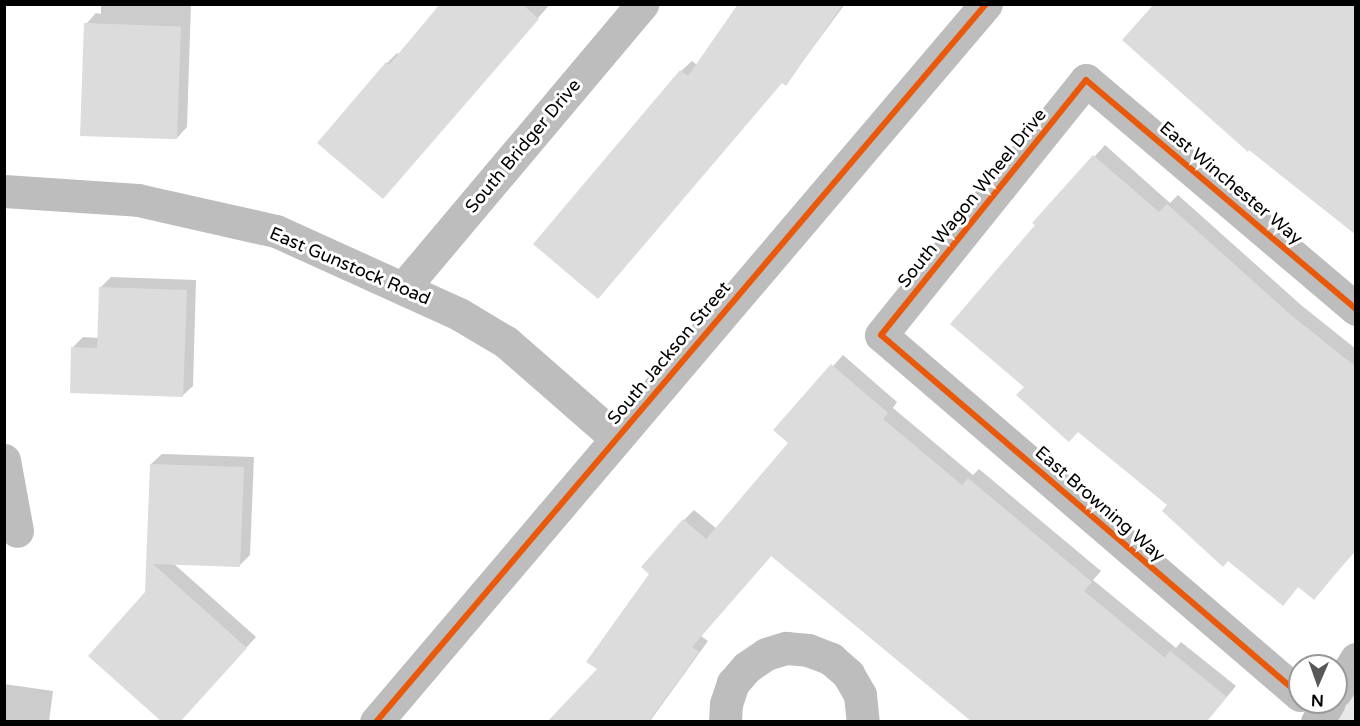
<!DOCTYPE html>
<style>
body{margin:0}
#map{position:relative;width:1360px;height:726px;overflow:hidden;background:#fff;font-family:"Varela Round",sans-serif}
div>[style]{position:absolute}
.green>*{inset:0;background:#e8e8e8}
.shadow>*{inset:0;background:#0003}
.building>*{inset:0;background:#dcdcdc;transform-origin:0 0}
.minor>*{height:33px;margin:-16.5px;padding:0 16.5px;transform-origin:16.5px;border-radius:16.5px;background:#bdbdbd}
.cycleway>*{height:6px;margin:-3px;padding:0 3px;transform-origin:3px;border-radius:3px;background:#e8590c}
span{translate:-50% -50%;white-space:nowrap;text-align:center;line-height:1.15;-webkit-text-stroke:6px #fff;paint-order:stroke}
.street-label{font-size:18px;color:#000}
.frame{position:absolute;inset:0;border:6px solid #000;pointer-events:none}
.north{position:absolute;left:1288px;top:654px;width:60px;height:60px;box-sizing:border-box;background:#fff;border:2px solid #999;border-radius:50%;rotate:182deg;font-size:16px;font-weight:700;line-height:24px;text-align:center;color:#000}
.north::after{content:'';display:block;margin:auto;width:21px;height:27px;background:#595959;clip-path:polygon(50% 0,100% 100%,50% 72%,0 100%)}
</style>
<div id="map">
<div class="green">
<div style="clip-path:polygon(1355px 659px,1355px 721px,1317px 722px)"></div>
</div>
<div class="shadow">
<div style="clip-path:polygon(101px 4px,191px 4px,187px 127px,177px 138px,86px 24px,96px 13px,101px 14px)"></div>
<div style="clip-path:polygon(441px 4px,550px 4px,393px 187px,387px 63px,397px 53px,400px 55px)"></div>
<div style="clip-path:polygon(740px 4px,845px 4px,786px 84px,782px 81px,535px 244px,681px 71px,692px 61px,697px 65px)"></div>
<div style="clip-path:polygon(1105px 145px,1170px 203px,1178px 195px,1301px 305px,1356px 349px,1356px 550px,1314px 598px,1299px 586px,1283px 604px,1228px 559px,1169px 505px,1026px 386px,1037px 225px,1035px 223px)"></div>
<div style="clip-path:polygon(111px 277px,196px 280px,193px 386px,182px 396px,73px 347px,83px 337px,99px 338px,101px 287px)"></div>
<div style="clip-path:polygon(843px 355px,897px 402px,893px 408px,973px 475px,979px 469px,1101px 571px,1093px 580px,1176px 648px,1181px 642px,1236px 686px,1206px 722px,772px 555px,701px 636px,708px 641px,650px 721px,551px 722px,599px 669px,684px 520px,694px 510px,717px 529px,790px 443px,776px 430px)"></div>
<div style="clip-path:polygon(162px 454px,254px 457px,250px 555px,240px 565px,173px 563px,256px 637px,179px 722px,147px 592px,151px 464px)"></div>
<div style="clip-path:polygon(4px 684px,53px 691px,49px 722px,4px 722px)"></div>
</div>
<div class="building">
<div style="clip-path:polygon(440px 4px,522px 4px,539px 19px,383px 199px,317px 143px,386px 62px,389px 65px)"></div>
<div style="clip-path:polygon(738px 4px,843px 4px,786px 86px,782px 83px,598px 299px,533px 244px,680px 70px,688px 76px)"></div>
<div style="clip-path:polygon(1154px 4px,1356px 4px,1356px 235px,1249px 150px,1248px 152px,1122px 40px)"></div>
<div style="left:84px;top:23px;width:97px;height:113px;rotate:2deg"></div>
<div style="clip-path:polygon(1093px 155px,1159px 212px,1167px 204px,1291px 315px,1356px 367px,1356px 549px,1314px 600px,1298px 587px,1283px 606px,1228px 561px,1223px 567px,1162px 511px,1167px 505px,1078px 432px,1069px 442px,1016px 395px,1024px 387px,950px 324px,1035px 225px,1032px 223px)"></div>
<div style="clip-path:polygon(99px 287px,187px 290px,183px 397px,70px 393px,71px 347px,97px 348px)"></div>
<div style="clip-path:polygon(831px 364px,888px 413px,883px 419px,962px 485px,968px 478px,1092px 582px,1084px 591px,1165px 658px,1170px 651px,1227px 697px,1206px 722px,972px 722px,771px 556px,692px 647px,699px 652px,648px 722px,547px 722px,597px 669px,586px 662px,649px 574px,641px 567px,683px 519px,706px 539px,788px 443px,773px 430px)"></div>
<div style="clip-path:polygon(150px 464px,244px 467px,240px 567px,153px 564px,247px 648px,180px 722px,162px 722px,88px 656px,145px 592px)"></div>
</div>
<div class="minor">
<div style="left:4px;top:191px;width:134px;rotate:3.8deg"></div>
<div style="left:138px;top:200px;width:141px;rotate:12.7deg"></div>
<div style="left:276px;top:231px;width:201px;rotate:24.4deg"></div>
<div style="left:459px;top:314px;width:55px;rotate:30.8deg"></div>
<div style="left:506px;top:342px;width:146px;rotate:41.1deg"></div>
<div style="left:404px;top:287px;width:370px;rotate:-49.9deg"></div>
<div style="left:4px;top:460px;width:72px;rotate:79.6deg"></div>
<div style="left:1336px;top:691px;width:38px;rotate:-58deg"></div>
<div style="left:1300px;top:695px;width:552px;rotate:-139.33deg"></div>
<div style="left:881px;top:335px;width:327px;rotate:-51.2deg"></div>
<div style="left:1086px;top:80px;width:354px;rotate:40.3deg"></div>
<div style="left:376px;top:722px;width:942px;rotate:-49.65deg"></div>
<div style="left:725px;top:722px;width:18px;rotate:-87deg"></div>
<div style="left:726px;top:704px;width:22px;rotate:-72deg"></div>
<div style="left:733px;top:683px;width:21px;rotate:-49deg"></div>
<div style="left:747px;top:667px;width:23px;rotate:-34deg"></div>
<div style="left:766px;top:654px;width:21px;rotate:-17deg"></div>
<div style="left:786px;top:648px;width:22px;rotate:5deg"></div>
<div style="left:808px;top:650px;width:25px;rotate:21deg"></div>
<div style="left:831px;top:659px;width:23px;rotate:41deg"></div>
<div style="left:848px;top:674px;width:24px;rotate:60deg"></div>
<div style="left:860px;top:695px;width:27px;rotate:84deg"></div>
<div style="left:1317px;top:722px;width:23px;rotate:-59deg"></div>
</div>
<div class="cycleway">
<div style="left:1300px;top:695px;width:552px;rotate:-139.33deg"></div>
<div style="left:881px;top:335px;width:327px;rotate:-51.2deg"></div>
<div style="left:1086px;top:80px;width:354px;rotate:40.3deg"></div>
<div style="left:376px;top:722px;width:942px;rotate:-49.65deg"></div>
</div>
<div class="street-label">
<span style="left:523px;top:146px;rotate:-50deg">South Bridger Drive</span>
<span style="left:1231px;top:183px;rotate:40deg">East Winchester Way</span>
<span style="left:972px;top:198px;rotate:-51deg">South Wagon Wheel Drive</span>
<span style="left:350px;top:266px;rotate:23deg">East Gunstock Road</span>
<span style="left:669px;top:353px;rotate:-50deg">South Jackson Street</span>
<span style="left:1100px;top:504px;rotate:41deg">East Browning Way</span>
</div>
<div class="frame"></div>
<div class="north">N</div>
</div>
